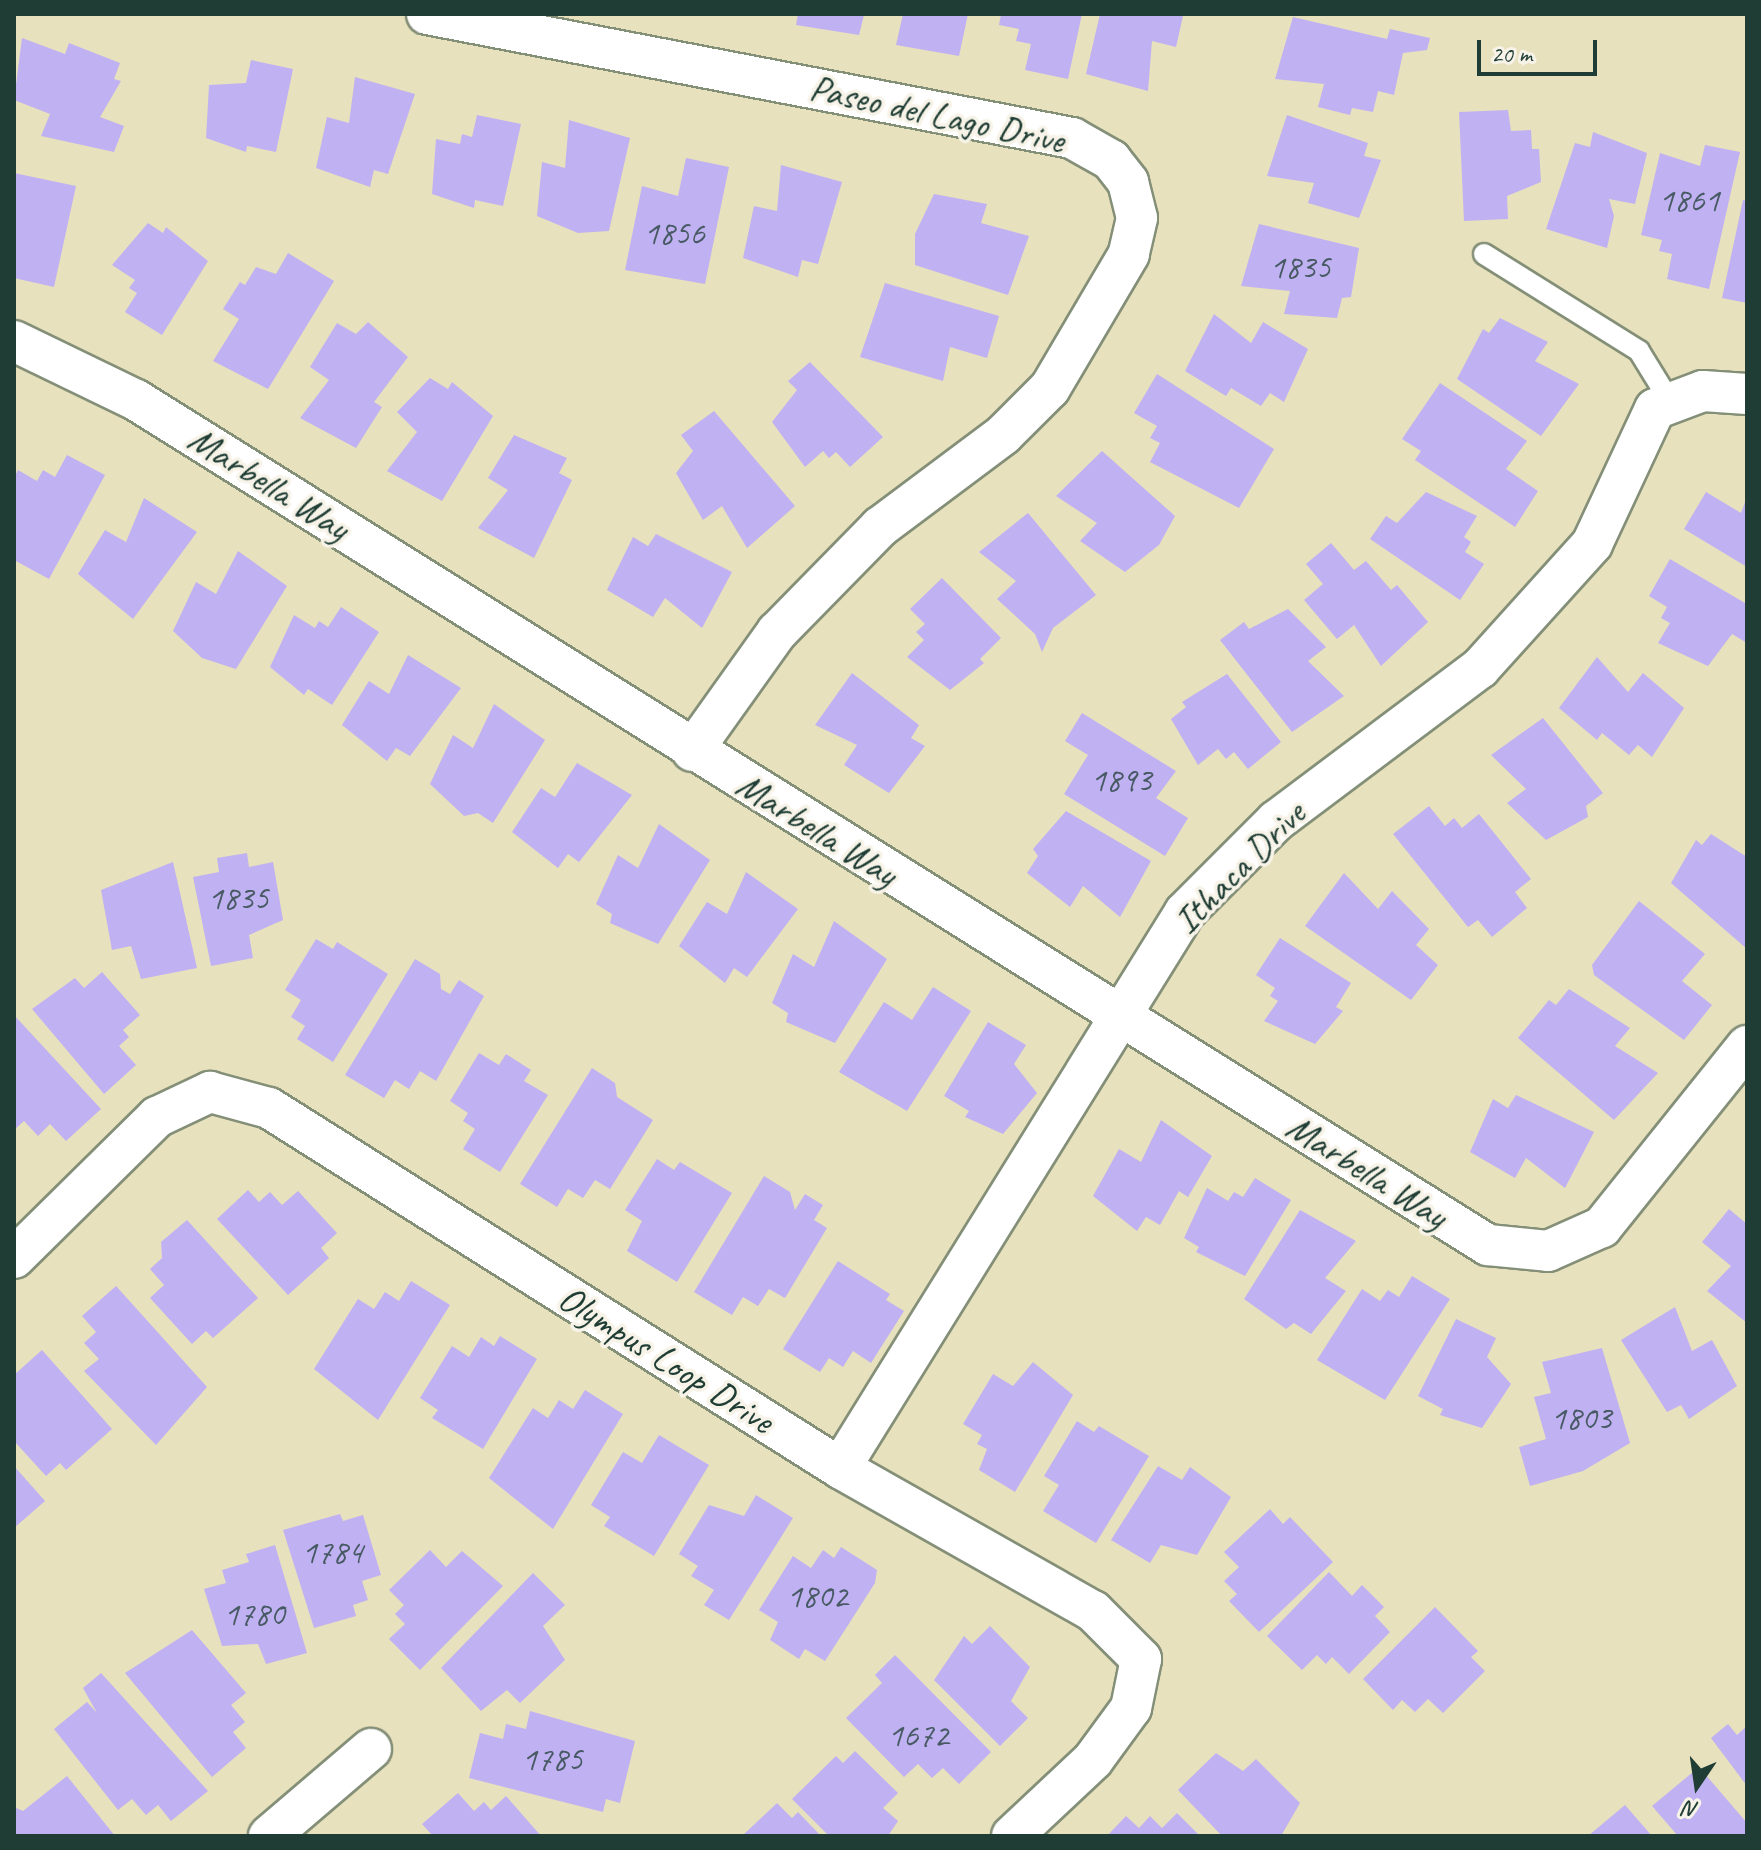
<!DOCTYPE html>
<style>
body{margin:0}
#map{position:relative;width:1761px;height:1850px;overflow:hidden;background:#e8e1bd;font-family:Caveat,sans-serif}
div>[style]{position:absolute}
.building>*{inset:0;background:#c0b1f2}
.roads{filter:drop-shadow(2px 0 #848f78) drop-shadow(-2px 0 #848f78) drop-shadow(0 2px #848f78) drop-shadow(0 -2px #848f78)}
.service>*{height:20px;margin:-10px;padding:0 10px;transform-origin:10px;border-radius:10px;background:#fff}
.minor>*{height:40px;margin:-20px;padding:0 20px;transform-origin:20px;border-radius:20px;background:#fff}
span{translate:-50% -50%;white-space:nowrap;text-align:center;line-height:1.15;-webkit-text-stroke:7px #f7f3e8;paint-order:stroke}
.number-label{font-size:34px;color:#475a64}
.number-label span{-webkit-text-stroke-width:0}
.street-label{font-size:38px;color:#1f3d34}
.frame{position:absolute;inset:0;border:16px solid #1f3d34;pointer-events:none}
.north{position:absolute;left:1657px;top:1746px;width:80px;height:80px;-webkit-text-stroke:6px #f7f3e8;paint-order:stroke;rotate:193deg;font-size:22px;font-weight:700;line-height:32px;text-align:center;color:#1f3d34}
.north::after{content:'';display:block;margin:auto;width:28px;height:36px;background:#1f3d34;clip-path:polygon(50% 0,100% 100%,50% 72%,0 100%)}
.scale{position:absolute;left:1477px;top:40px;width:120px;height:36px;box-sizing:border-box;border:4px solid #1f3d34;border-top:0;padding-left:10px;font-size:24px;line-height:28px;white-space:nowrap;color:#1f3d34;-webkit-text-stroke:6px #f7f3e8;paint-order:stroke}
</style>
<div id="map">
<div class="building">
<div style="clip-path:polygon(798px 14px,860px 14px,864px 15px,859px 35px,796px 25px)"></div>
<div style="clip-path:polygon(968px 14px,959px 56px,896px 45px,903px 14px)"></div>
<div style="clip-path:polygon(1001px 14px,1082px 14px,1068px 79px,1025px 70px,1031px 44px,1016px 41px,1019px 29px,999px 25px)"></div>
<div style="clip-path:polygon(1100px 14px,1183px 16px,1176px 47px,1152px 41px,1148px 91px,1086px 74px)"></div>
<div style="clip-path:polygon(1293px 17px,1387px 39px,1390px 29px,1430px 38px,1427px 50px,1403px 53px,1394px 95px,1378px 91px,1373px 112px,1352px 108px,1350px 115px,1318px 107px,1324px 84px,1275px 79px)"></div>
<div style="clip-path:polygon(22px 38px,65px 54px,69px 43px,120px 63px,114px 79px,121px 81px,100px 117px,124px 126px,114px 152px,41px 136px,50px 114px,14px 100px)"></div>
<div style="clip-path:polygon(251px 60px,293px 69px,276px 152px,247px 146px,246px 152px,206px 138px,209px 85px,246px 83px)"></div>
<div style="clip-path:polygon(355px 77px,415px 94px,388px 174px,374px 170px,370px 187px,316px 168px,327px 117px,349px 123px)"></div>
<div style="clip-path:polygon(1508px 110px,1511px 131px,1531px 130px,1532px 149px,1539px 149px,1541px 182px,1507px 196px,1508px 219px,1464px 221px,1459px 112px)"></div>
<div style="clip-path:polygon(477px 115px,521px 124px,503px 206px,475px 200px,474px 208px,432px 194px,436px 139px,460px 144px,462px 134px,472px 137px)"></div>
<div style="clip-path:polygon(1287px 115px,1368px 143px,1364px 156px,1381px 160px,1359px 218px,1308px 203px,1314px 183px,1267px 176px)"></div>
<div style="clip-path:polygon(569px 120px,630px 138px,609px 231px,578px 233px,537px 216px,542px 162px,565px 168px)"></div>
<div style="clip-path:polygon(1593px 132px,1647px 153px,1635px 204px,1609px 199px,1614px 216px,1607px 248px,1546px 229px,1575px 143px,1590px 147px)"></div>
<div style="clip-path:polygon(1705px 145px,1740px 152px,1709px 289px,1667px 279px,1672px 254px,1659px 251px,1662px 240px,1641px 235px,1660px 153px,1700px 166px)"></div>
<div style="clip-path:polygon(686px 158px,729px 167px,705px 284px,625px 270px,642px 186px,678px 196px)"></div>
<div style="clip-path:polygon(781px 165px,842px 182px,818px 264px,802px 260px,798px 277px,743px 258px,754px 206px,777px 211px)"></div>
<div style="clip-path:polygon(14px 173px,76px 186px,54px 287px,14px 278px)"></div>
<div style="clip-path:polygon(934px 194px,987px 204px,981px 223px,1029px 236px,1008px 295px,915px 265px,915px 234px)"></div>
<div style="clip-path:polygon(1743px 200px,1747px 201px,1747px 303px,1722px 298px)"></div>
<div style="clip-path:polygon(148px 223px,163px 233px,166px 227px,208px 261px,162px 335px,125px 312px,137px 293px,129px 288px,135px 280px,112px 265px)"></div>
<div style="clip-path:polygon(1259px 224px,1359px 248px,1351px 297px,1342px 298px,1337px 318px,1284px 314px,1290px 291px,1241px 286px)"></div>
<div style="clip-path:polygon(288px 253px,334px 281px,268px 389px,213px 361px,239px 319px,223px 309px,240px 282px,245px 285px,256px 267px,276px 274px)"></div>
<div style="clip-path:polygon(885px 283px,999px 316px,987px 358px,950px 347px,943px 381px,860px 357px)"></div>
<div style="clip-path:polygon(1214px 314px,1251px 343px,1263px 322px,1308px 349px,1284px 402px,1270px 393px,1261px 406px,1231px 388px,1226px 396px,1185px 371px)"></div>
<div style="clip-path:polygon(1500px 318px,1548px 342px,1535px 361px,1579px 384px,1541px 436px,1457px 379px,1483px 329px,1489px 333px)"></div>
<div style="clip-path:polygon(368px 322px,408px 357px,374px 402px,382px 407px,356px 448px,300px 418px,329px 380px,310px 367px,337px 323px,356px 334px)"></div>
<div style="clip-path:polygon(810px 362px,883px 437px,850px 467px,836px 452px,829px 458px,823px 451px,805px 467px,772px 422px,797px 390px,788px 381px)"></div>
<div style="clip-path:polygon(1157px 374px,1274px 449px,1239px 508px,1150px 462px,1160px 443px,1150px 438px,1157px 426px,1134px 413px)"></div>
<div style="clip-path:polygon(430px 378px,448px 389px,452px 382px,493px 416px,442px 501px,387px 471px,417px 432px,397px 412px)"></div>
<div style="clip-path:polygon(1440px 383px,1527px 441px,1506px 469px,1538px 491px,1515px 527px,1415px 460px,1421px 451px,1402px 439px)"></div>
<div style="clip-path:polygon(714px 411px,795px 506px,747px 548px,722px 506px,703px 520px,676px 473px,693px 451px,681px 435px)"></div>
<div style="clip-path:polygon(514px 435px,567px 458px,559px 473px,572px 480px,534px 558px,478px 528px,508px 490px,488px 478px)"></div>
<div style="clip-path:polygon(1102px 451px,1175px 516px,1159px 545px,1125px 572px,1080px 541px,1097px 523px,1056px 496px)"></div>
<div style="clip-path:polygon(67px 455px,105px 475px,49px 579px,14px 560px,14px 478px,18px 470px,37px 481px,43px 470px,55px 477px)"></div>
<div style="clip-path:polygon(1426px 492px,1477px 516px,1464px 537px,1471px 542px,1465px 552px,1484px 564px,1460px 600px,1370px 539px,1386px 516px,1397px 523px)"></div>
<div style="clip-path:polygon(1706px 492px,1741px 513px,1747px 497px,1747px 567px,1684px 529px)"></div>
<div style="clip-path:polygon(144px 498px,197px 532px,133px 619px,78px 574px,105px 530px,126px 542px)"></div>
<div style="clip-path:polygon(1028px 513px,1096px 595px,1053px 628px,1042px 652px,1035px 634px,997px 599px,1016px 581px,979px 552px)"></div>
<div style="clip-path:polygon(656px 534px,732px 572px,702px 628px,665px 598px,653px 617px,607px 590px,633px 537px,648px 546px)"></div>
<div style="clip-path:polygon(1331px 543px,1354px 570px,1366px 561px,1391px 590px,1397px 585px,1428px 622px,1381px 666px,1354px 625px,1337px 639px,1304px 600px,1323px 584px,1306px 564px)"></div>
<div style="clip-path:polygon(238px 551px,287px 586px,236px 669px,202px 658px,173px 631px,196px 582px,216px 594px)"></div>
<div style="clip-path:polygon(1670px 559px,1745px 603px,1747px 643px,1732px 634px,1708px 666px,1658px 643px,1670px 623px,1661px 618px,1667px 607px,1649px 596px)"></div>
<div style="clip-path:polygon(942px 578px,1001px 638px,980px 659px,984px 663px,950px 690px,907px 657px,924px 640px,916px 632px,925px 624px,910px 609px)"></div>
<div style="clip-path:polygon(341px 607px,379px 632px,332px 705px,308px 689px,304px 695px,270px 667px,294px 615px,315px 628px,319px 621px,328px 627px)"></div>
<div style="clip-path:polygon(1288px 609px,1326px 647px,1308px 661px,1344px 696px,1292px 732px,1220px 640px,1244px 622px,1249px 629px)"></div>
<div style="clip-path:polygon(408px 655px,461px 688px,410px 756px,396px 748px,387px 761px,342px 725px,369px 681px,389px 694px)"></div>
<div style="clip-path:polygon(1597px 657px,1628px 692px,1643px 673px,1684px 708px,1652px 757px,1638px 745px,1629px 755px,1602px 733px,1597px 740px,1559px 708px)"></div>
<div style="clip-path:polygon(852px 673px,919px 725px,911px 738px,925px 746px,889px 793px,844px 765px,857px 745px,815px 725px)"></div>
<div style="clip-path:polygon(1227px 674px,1281px 742px,1248px 769px,1234px 752px,1226px 759px,1218px 749px,1198px 765px,1171px 719px,1186px 707px,1182px 702px)"></div>
<div style="clip-path:polygon(494px 704px,545px 740px,493px 823px,478px 813px,464px 816px,430px 784px,453px 735px,473px 748px)"></div>
<div style="clip-path:polygon(1082px 713px,1176px 771px,1156px 798px,1188px 818px,1165px 856px,1064px 794px,1088px 755px,1065px 741px)"></div>
<div style="clip-path:polygon(1543px 718px,1603px 793px,1586px 806px,1588px 817px,1546px 840px,1507px 803px,1526px 789px,1491px 755px)"></div>
<div style="clip-path:polygon(577px 763px,632px 795px,579px 862px,568px 854px,558px 868px,512px 832px,541px 788px,555px 797px)"></div>
<div style="clip-path:polygon(1429px 806px,1445px 826px,1454px 818px,1462px 828px,1479px 814px,1531px 879px,1515px 892px,1527px 908px,1492px 937px,1478px 920px,1468px 927px,1393px 834px)"></div>
<div style="clip-path:polygon(1066px 811px,1151px 861px,1120px 917px,1083px 886px,1070px 907px,1027px 873px,1038px 856px,1033px 849px)"></div>
<div style="clip-path:polygon(659px 824px,710px 860px,658px 944px,610px 923px,612px 914px,596px 904px,618px 855px,638px 868px)"></div>
<div style="clip-path:polygon(1711px 834px,1747px 857px,1747px 949px,1671px 883px,1696px 840px,1702px 845px)"></div>
<div style="clip-path:polygon(247px 853px,249px 867px,273px 862px,283px 920px,249px 935px,253px 958px,211px 966px,193px 877px,219px 872px,217px 858px)"></div>
<div style="clip-path:polygon(173px 862px,197px 968px,141px 979px,131px 946px,112px 950px,101px 890px)"></div>
<div style="clip-path:polygon(746px 872px,798px 909px,747px 977px,734px 968px,725px 983px,679px 946px,707px 902px,727px 914px)"></div>
<div style="clip-path:polygon(1344px 873px,1378px 909px,1392px 891px,1429px 929px,1416px 945px,1438px 965px,1411px 1000px,1305px 926px)"></div>
<div style="clip-path:polygon(1639px 901px,1705px 954px,1682px 981px,1712px 1005px,1684px 1040px,1594px 975px,1592px 965px)"></div>
<div style="clip-path:polygon(834px 921px,887px 959px,835px 1043px,786px 1022px,788px 1013px,772px 1003px,793px 954px,814px 967px)"></div>
<div style="clip-path:polygon(1280px 938px,1351px 983px,1336px 1007px,1343px 1011px,1315px 1044px,1264px 1021px,1278px 1001px,1270px 996px,1275px 988px,1256px 975px)"></div>
<div style="clip-path:polygon(316px 939px,333px 949px,337px 942px,388px 974px,333px 1062px,297px 1039px,305px 1026px,291px 1017px,301px 1000px,285px 990px)"></div>
<div style="clip-path:polygon(415px 959px,440px 974px,441px 989px,450px 994px,459px 980px,484px 996px,436px 1081px,420px 1071px,409px 1089px,395px 1080px,384px 1098px,345px 1075px)"></div>
<div style="clip-path:polygon(102px 972px,140px 1015px,123px 1030px,129px 1037px,119px 1046px,136px 1065px,104px 1094px,32px 1009px,75px 978px,84px 988px)"></div>
<div style="clip-path:polygon(933px 987px,971px 1011px,907px 1111px,839px 1072px,884px 1002px,912px 1020px)"></div>
<div style="clip-path:polygon(1569px 989px,1630px 1028px,1615px 1046px,1658px 1073px,1614px 1120px,1518px 1038px,1549px 1000px,1556px 1005px)"></div>
<div style="clip-path:polygon(14px 1015px,101px 1109px,66px 1141px,50px 1124px,38px 1136px,24px 1121px,14px 1130px)"></div>
<div style="clip-path:polygon(988px 1022px,1026px 1045px,1014px 1064px,1037px 1093px,1003px 1134px,965px 1117px,969px 1111px,944px 1096px)"></div>
<div style="clip-path:polygon(479px 1053px,499px 1065px,506px 1054px,531px 1070px,524px 1081px,548px 1095px,500px 1172px,463px 1149px,475px 1129px,463px 1121px,468px 1113px,450px 1101px)"></div>
<div style="clip-path:polygon(592px 1068px,615px 1083px,617px 1097px,653px 1120px,610px 1189px,595px 1180px,583px 1198px,568px 1189px,557px 1207px,520px 1184px)"></div>
<div style="clip-path:polygon(1516px 1095px,1594px 1132px,1565px 1188px,1526px 1158px,1515px 1178px,1470px 1152px,1493px 1099px,1508px 1108px)"></div>
<div style="clip-path:polygon(1161px 1120px,1212px 1156px,1188px 1197px,1179px 1191px,1160px 1225px,1146px 1217px,1137px 1231px,1093px 1196px,1119px 1149px,1141px 1162px)"></div>
<div style="clip-path:polygon(657px 1159px,674px 1170px,680px 1162px,732px 1193px,677px 1282px,627px 1251px,642px 1221px,625px 1210px)"></div>
<div style="clip-path:polygon(764px 1176px,790px 1192px,795px 1210px,805px 1194px,823px 1205px,814px 1220px,827px 1228px,785px 1298px,769px 1289px,758px 1306px,743px 1297px,732px 1315px,694px 1292px)"></div>
<div style="clip-path:polygon(1255px 1178px,1291px 1200px,1245px 1276px,1196px 1252px,1199px 1247px,1184px 1238px,1207px 1188px,1228px 1201px,1234px 1192px,1243px 1197px)"></div>
<div style="clip-path:polygon(248px 1190px,259px 1202px,270px 1192px,282px 1205px,298px 1191px,337px 1233px,321px 1248px,329px 1258px,288px 1295px,217px 1219px)"></div>
<div style="clip-path:polygon(1729px 1209px,1747px 1224px,1747px 1323px,1707px 1291px,1731px 1266px,1702px 1242px)"></div>
<div style="clip-path:polygon(1300px 1210px,1356px 1241px,1325px 1278px,1346px 1291px,1311px 1334px,1294px 1323px,1286px 1329px,1244px 1299px)"></div>
<div style="clip-path:polygon(187px 1220px,258px 1298px,213px 1338px,206px 1331px,192px 1344px,150px 1298px,164px 1285px,150px 1269px,162px 1258px,161px 1242px)"></div>
<div style="clip-path:polygon(838px 1261px,890px 1294px,886px 1300px,904px 1311px,871px 1363px,853px 1351px,843px 1367px,829px 1358px,820px 1372px,783px 1349px)"></div>
<div style="clip-path:polygon(1412px 1276px,1450px 1299px,1385px 1400px,1317px 1360px,1362px 1289px,1380px 1301px,1388px 1290px,1399px 1297px)"></div>
<div style="clip-path:polygon(411px 1281px,450px 1305px,378px 1420px,314px 1369px,358px 1299px,374px 1309px,385px 1292px,399px 1301px)"></div>
<div style="clip-path:polygon(116px 1286px,207px 1387px,156px 1445px,84px 1371px,99px 1359px,84px 1343px,96px 1332px,82px 1316px)"></div>
<div style="clip-path:polygon(1675px 1307px,1692px 1351px,1712px 1340px,1737px 1386px,1689px 1419px,1681px 1405px,1667px 1412px,1621px 1340px)"></div>
<div style="clip-path:polygon(1456px 1319px,1496px 1338px,1487px 1357px,1511px 1384px,1482px 1428px,1440px 1415px,1443px 1409px,1418px 1396px)"></div>
<div style="clip-path:polygon(500px 1336px,537px 1359px,483px 1449px,432px 1418px,438px 1410px,420px 1398px,452px 1346px,469px 1357px,481px 1337px,494px 1346px)"></div>
<div style="clip-path:polygon(1602px 1348px,1630px 1443px,1583px 1471px,1530px 1486px,1519px 1447px,1546px 1439px,1534px 1397px,1551px 1393px,1542px 1362px)"></div>
<div style="clip-path:polygon(42px 1350px,112px 1429px,66px 1470px,60px 1463px,46px 1476px,14px 1441px,14px 1375px)"></div>
<div style="clip-path:polygon(1033px 1362px,1073px 1395px,1015px 1492px,979px 1470px,987px 1449px,977px 1444px,982px 1435px,963px 1424px,993px 1374px,1013px 1386px)"></div>
<div style="clip-path:polygon(585px 1390px,623px 1414px,553px 1529px,489px 1478px,533px 1408px,548px 1418px,559px 1400px,573px 1409px)"></div>
<div style="clip-path:polygon(1077px 1421px,1094px 1432px,1099px 1426px,1149px 1456px,1096px 1543px,1043px 1511px,1059px 1485px,1044px 1476px)"></div>
<div style="clip-path:polygon(659px 1435px,709px 1465px,654px 1556px,604px 1526px,610px 1517px,591px 1505px,623px 1452px,642px 1463px)"></div>
<div style="clip-path:polygon(14px 1466px,45px 1501px,14px 1528px)"></div>
<div style="clip-path:polygon(1158px 1466px,1182px 1480px,1190px 1467px,1231px 1497px,1197px 1555px,1161px 1545px,1150px 1563px,1111px 1540px)"></div>
<div style="clip-path:polygon(756px 1495px,793px 1518px,729px 1620px,704px 1605px,714px 1590px,691px 1576px,698px 1566px,679px 1554px,709px 1505px,744px 1516px)"></div>
<div style="clip-path:polygon(1270px 1509px,1283px 1524px,1290px 1517px,1333px 1562px,1259px 1632px,1229px 1601px,1237px 1594px,1224px 1581px,1239px 1567px,1224px 1552px)"></div>
<div style="clip-path:polygon(340px 1514px,343px 1521px,363px 1515px,381px 1575px,362px 1581px,368px 1600px,353px 1605px,356px 1616px,314px 1628px,283px 1530px)"></div>
<div style="clip-path:polygon(275px 1545px,307px 1653px,266px 1664px,258px 1644px,222px 1646px,204px 1589px,226px 1583px,222px 1570px,249px 1562px,246px 1554px)"></div>
<div style="clip-path:polygon(841px 1547px,877px 1570px,875px 1583px,825px 1661px,805px 1649px,799px 1659px,770px 1640px,778px 1622px,759px 1610px,793px 1556px,811px 1568px,823px 1550px,834px 1558px)"></div>
<div style="clip-path:polygon(430px 1550px,446px 1567px,462px 1551px,503px 1586px,420px 1670px,389px 1639px,405px 1624px,395px 1614px,404px 1605px,389px 1590px)"></div>
<div style="clip-path:polygon(1329px 1572px,1352px 1596px,1362px 1585px,1384px 1607px,1375px 1616px,1390px 1632px,1349px 1674px,1332px 1657px,1326px 1664px,1317px 1655px,1302px 1670px,1267px 1636px)"></div>
<div style="clip-path:polygon(533px 1573px,565px 1605px,543px 1626px,565px 1660px,520px 1703px,507px 1690px,481px 1711px,441px 1668px)"></div>
<div style="clip-path:polygon(1435px 1607px,1478px 1651px,1471px 1657px,1485px 1671px,1443px 1713px,1428px 1699px,1415px 1712px,1402px 1700px,1393px 1710px,1363px 1679px)"></div>
<div style="clip-path:polygon(990px 1626px,1030px 1667px,1011px 1701px,1028px 1718px,1000px 1746px,934px 1680px,964px 1636px,972px 1644px)"></div>
<div style="clip-path:polygon(192px 1630px,246px 1693px,231px 1705px,245px 1722px,233px 1732px,246px 1748px,212px 1777px,125px 1673px)"></div>
<div style="clip-path:polygon(895px 1655px,991px 1752px,959px 1784px,943px 1768px,932px 1778px,918px 1764px,904px 1777px,846px 1718px,882px 1683px,875px 1675px)"></div>
<div style="clip-path:polygon(101px 1673px,208px 1791px,171px 1821px,158px 1805px,146px 1815px,132px 1799px,118px 1810px,54px 1729px,87px 1702px,97px 1713px,83px 1688px)"></div>
<div style="clip-path:polygon(530px 1711px,635px 1741px,620px 1803px,606px 1799px,603px 1812px,469px 1778px,480px 1733px,503px 1739px,506px 1724px,526px 1729px)"></div>
<div style="clip-path:polygon(1728px 1724px,1737px 1735px,1747px 1726px,1747px 1786px,1711px 1738px)"></div>
<div style="clip-path:polygon(855px 1751px,898px 1793px,883px 1808px,898px 1821px,888px 1836px,829px 1836px,792px 1799px,836px 1756px,843px 1763px)"></div>
<div style="clip-path:polygon(1216px 1753px,1243px 1771px,1256px 1759px,1300px 1803px,1281px 1836px,1222px 1836px,1178px 1790px)"></div>
<div style="clip-path:polygon(1699px 1767px,1747px 1823px,1747px 1836px,1678px 1836px,1652px 1806px)"></div>
<div style="clip-path:polygon(67px 1776px,115px 1836px,14px 1836px,14px 1807px,23px 1811px)"></div>
<div style="clip-path:polygon(458px 1793px,474px 1811px,484px 1802px,491px 1810px,506px 1796px,541px 1836px,433px 1836px,422px 1824px)"></div>
<div style="clip-path:polygon(777px 1803px,792px 1818px,798px 1812px,821px 1836px,742px 1836px)"></div>
<div style="clip-path:polygon(1625px 1805px,1652px 1836px,1588px 1836px)"></div>
<div style="clip-path:polygon(1177px 1813px,1200px 1836px,1107px 1836px,1126px 1816px,1139px 1828px,1150px 1816px,1162px 1828px)"></div>
</div>
<div class="roads">
<div class="service">
<div style="left:1484px;top:254px;width:183px;rotate:32deg"></div>
<div style="left:1639px;top:351px;width:61px;rotate:58.4deg"></div>
</div>
<div class="minor">
<div style="left:427px;top:14px;width:657px;rotate:10.88deg"></div>
<div style="left:1072px;top:138px;width:45px;rotate:29.4deg"></div>
<div style="left:1111px;top:160px;width:28px;rotate:52deg"></div>
<div style="left:1128px;top:182px;width:37px;rotate:76deg"></div>
<div style="left:1137px;top:218px;width:37px;rotate:103deg"></div>
<div style="left:1129px;top:254px;width:156px;rotate:120.5deg"></div>
<div style="left:1050px;top:388px;width:66px;rotate:135deg"></div>
<div style="left:1003px;top:435px;width:154px;rotate:143.2deg"></div>
<div style="left:880px;top:527px;width:147px;rotate:134.4deg"></div>
<div style="left:777px;top:632px;width:146px;rotate:125.5deg"></div>
<div style="left:14px;top:341px;width:136px;rotate:25.8deg"></div>
<div style="left:136px;top:400px;width:1594px;rotate:32.01deg"></div>
<div style="left:1488px;top:1245px;width:60px;rotate:5.7deg"></div>
<div style="left:1548px;top:1251px;width:59px;rotate:-24deg"></div>
<div style="left:1602px;top:1227px;width:232px;rotate:-51.3deg"></div>
<div style="left:14px;top:1258px;width:201px;rotate:-44.6deg"></div>
<div style="left:157px;top:1117px;width:59px;rotate:-25.3deg"></div>
<div style="left:210px;top:1092px;width:61px;rotate:15.2deg"></div>
<div style="left:269px;top:1108px;width:675px;rotate:32.23deg"></div>
<div style="left:840px;top:1468px;width:291px;rotate:29.5deg"></div>
<div style="left:1093px;top:1611px;width:68px;rotate:45deg"></div>
<div style="left:1141px;top:1659px;width:50px;rotate:101.5deg"></div>
<div style="left:1131px;top:1708px;width:64px;rotate:126.2deg"></div>
<div style="left:1093px;top:1760px;width:111px;rotate:136.8deg"></div>
<div style="left:840px;top:1468px;width:654px;rotate:-58.18deg"></div>
<div style="left:1185px;top:912px;width:129px;rotate:-45deg"></div>
<div style="left:1276px;top:821px;width:255px;rotate:-36.9deg"></div>
<div style="left:1480px;top:668px;width:167px;rotate:-47.9deg"></div>
<div style="left:1592px;top:544px;width:149px;rotate:-65deg"></div>
<div style="left:1655px;top:409px;width:51px;rotate:-20.6deg"></div>
<div style="left:1703px;top:391px;width:44px;rotate:3.9deg"></div>
<div style="left:269px;top:1836px;width:134px;rotate:-40.5deg"></div>
</div>
</div>
<div class="number-label">
<span style="left:1689px;top:200px">1861</span>
<span style="left:674px;top:233px">1856</span>
<span style="left:1300px;top:267px">1835</span>
<span style="left:1121px;top:780px">1893</span>
<span style="left:238px;top:898px">1835</span>
<span style="left:1581px;top:1418px">1803</span>
<span style="left:332px;top:1552px">1784</span>
<span style="left:817px;top:1596px">1802</span>
<span style="left:254px;top:1614px">1780</span>
<span style="left:918px;top:1735px">1672</span>
<span style="left:552px;top:1759px">1785</span>
</div>
<div class="street-label">
<span style="left:937px;top:114px;rotate:12deg">Paseo del Lago Drive</span>
<span style="left:269px;top:483px;rotate:32deg">Marbella Way</span>
<span style="left:817px;top:829px;rotate:32deg">Marbella Way</span>
<span style="left:1239px;top:867px;rotate:-45deg">Ithaca Drive</span>
<span style="left:1367px;top:1171px;rotate:32deg">Marbella Way</span>
<span style="left:666px;top:1359px;rotate:32deg">Olympus Loop Drive</span>
</div>
<div class="frame"></div>
<div class="north">N</div>
<div class="scale">20 m</div>
</div>
